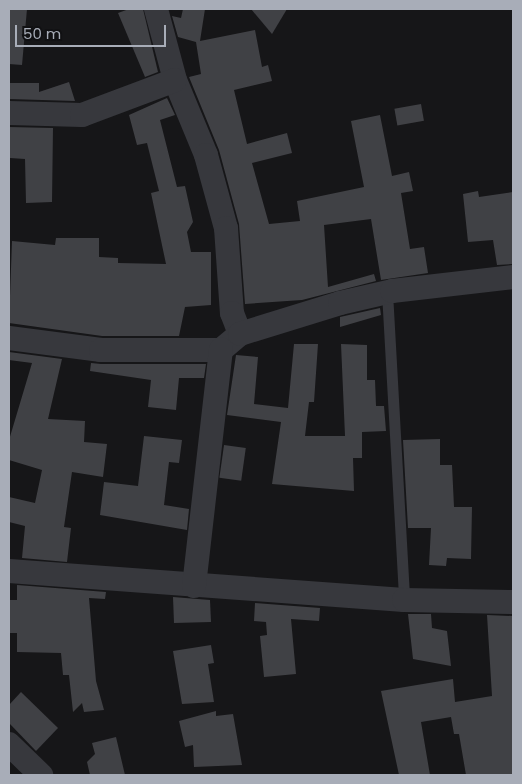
<!DOCTYPE html>
<style>
body{margin:0}
#map{position:relative;width:522px;height:784px;overflow:hidden;background:#161618;font-family:Poppins,sans-serif}
div>[style]{position:absolute}
.building>*{inset:0;background:#404145;transform-origin:0 0}
.lane>*{height:11px;margin:-5.5px;padding:0 5.5px;transform-origin:5.5px;border-radius:5.5px;background:#37383d}
.street>*{height:24px;margin:-12px;padding:0 12px;transform-origin:12px;border-radius:12px;background:#37383d}
span{translate:-50% -50%;white-space:nowrap;text-align:center;line-height:1.15;-webkit-text-stroke:4px #111113;paint-order:stroke}
.frame{position:absolute;inset:0;border:10px solid #a8adb8;pointer-events:none}
.scale{position:absolute;left:15px;top:25px;width:151px;height:22px;box-sizing:border-box;border:2px solid #a8adb8;border-top:0;padding-left:6px;font-size:15px;line-height:18px;white-space:nowrap;color:#a8adb8;-webkit-text-stroke:4px #111113;paint-order:stroke}
</style>
<div id="map">
<div class="building">
<div style="clip-path:polygon(9px 9px,27px 9px,22px 65px,9px 64px)"></div>
<div style="clip-path:polygon(129px 9px,143px 9px,158px 72px,145px 77px,118px 13px)"></div>
<div style="clip-path:polygon(183px 9px,205px 9px,200px 41px,255px 30px,262px 67px,268px 65px,272px 81px,234px 90px,247px 144px,287px 133px,292px 153px,252px 163px,269px 224px,300px 221px,297px 201px,364px 187px,351px 121px,380px 115px,392px 176px,409px 172px,413px 191px,401px 193px,410px 249px,424px 247px,428px 273px,381px 280px,371px 219px,324px 225px,328px 287px,374px 274px,376px 281px,302px 300px,245px 304px,239px 224px,219px 150px,189px 77px,201px 74px,196px 42px,178px 37px,172px 16px,181px 18px)"></div>
<div style="clip-path:polygon(251px 9px,287px 9px,272px 34px)"></div>
<div style="clip-path:polygon(69px 82px,75px 101px,9px 99px,9px 83px,39px 83px,39px 92px)"></div>
<div style="clip-path:polygon(167px 98px,175px 115px,160px 120px,177px 187px,185px 186px,193px 222px,187px 232px,191px 252px,211px 252px,211px 305px,185px 307px,179px 336px,102px 336px,9px 323px,12px 241px,55px 245px,56px 238px,99px 238px,99px 257px,118px 258px,118px 263px,166px 264px,151px 193px,159px 191px,147px 143px,137px 145px,129px 115px)"></div>
<div style="left:421px;top:104px;width:17px;height:27px;rotate:80deg"></div>
<div style="clip-path:polygon(9px 127px,53px 128px,52px 202px,26px 203px,25px 159px,10px 158px)"></div>
<div style="clip-path:polygon(478px 191px,479px 197px,513px 192px,513px 264px,497px 265px,493px 240px,468px 242px,463px 194px)"></div>
<div style="clip-path:polygon(380px 308px,381px 315px,340px 327px,340px 317px)"></div>
<div style="clip-path:polygon(294px 344px,318px 344px,314px 402px,309px 402px,305px 436px,345px 436px,341px 344px,367px 345px,367px 380px,375px 380px,376px 406px,384px 406px,386px 431px,362px 432px,362px 458px,353px 458px,354px 491px,272px 484px,281px 422px,227px 415px,236px 355px,258px 357px,254px 404px,288px 408px)"></div>
<div style="clip-path:polygon(9px 352px,62px 359px,48px 419px,85px 421px,84px 442px,107px 444px,103px 477px,72px 472px,64px 527px,71px 528px,67px 562px,22px 558px,25px 526px,9px 522px,9px 497px,35px 503px,42px 470px,9px 460px,9px 440px,32px 363px,9px 360px)"></div>
<div style="clip-path:polygon(91px 363px,101px 364px,206px 364px,204px 378px,179px 378px,176px 410px,148px 407px,151px 380px,90px 371px)"></div>
<div style="clip-path:polygon(144px 436px,182px 440px,179px 463px,169px 462px,164px 505px,189px 509px,187px 530px,100px 515px,104px 482px,138px 486px)"></div>
<div style="clip-path:polygon(440px 439px,440px 465px,452px 465px,454px 507px,472px 507px,471px 559px,447px 558px,446px 566px,429px 565px,431px 528px,408px 528px,403px 440px)"></div>
<div style="left:224px;top:445px;width:22px;height:33px;rotate:8deg"></div>
<div style="clip-path:polygon(17px 585px,106px 592px,105px 599px,89px 598px,96px 681px,104px 710px,84px 712px,82px 703px,73px 712px,69px 675px,63px 675px,61px 653px,17px 652px,17px 633px,9px 633px,9px 600px,17px 600px)"></div>
<div style="clip-path:polygon(173px 597px,210px 600px,211px 622px,174px 623px)"></div>
<div style="clip-path:polygon(255px 603px,320px 608px,319px 621px,291px 619px,296px 674px,264px 677px,260px 636px,267px 635px,266px 622px,254px 621px)"></div>
<div style="clip-path:polygon(408px 614px,431px 614px,432px 628px,447px 631px,451px 666px,413px 659px)"></div>
<div style="clip-path:polygon(487px 615px,513px 616px,513px 775px,466px 775px,459px 734px,454px 734px,451px 717px,421px 722px,430px 775px,399px 775px,381px 691px,453px 679px,455px 702px,492px 696px)"></div>
<div style="clip-path:polygon(211px 645px,214px 663px,208px 664px,214px 702px,182px 704px,173px 651px)"></div>
<div style="clip-path:polygon(21px 692px,58px 728px,36px 751px,9px 723px,9px 705px)"></div>
<div style="clip-path:polygon(216px 711px,216px 716px,233px 714px,242px 765px,194px 767px,193px 745px,185px 747px,179px 721px)"></div>
<div style="clip-path:polygon(116px 737px,125px 775px,90px 775px,87px 762px,95px 754px,92px 743px)"></div>
</div>
<div class="lane">
<div style="left:387px;top:292px;width:308px;rotate:86.8deg"></div>
</div>
<div class="street">
<div style="left:156px;top:9px;width:73px;rotate:75deg"></div>
<div style="left:175px;top:80px;width:81px;rotate:67.5deg"></div>
<div style="left:206px;top:155px;width:76px;rotate:74.7deg"></div>
<div style="left:226px;top:228px;width:85px;rotate:86deg"></div>
<div style="left:232px;top:313px;width:22px;rotate:69deg"></div>
<div style="left:9px;top:113px;width:73px;rotate:1.6deg"></div>
<div style="left:82px;top:115px;width:99px;rotate:-20.6deg"></div>
<div style="left:9px;top:338px;width:93px;rotate:7.4deg"></div>
<div style="left:101px;top:350px;width:120px"></div>
<div style="left:221px;top:350px;width:25px;rotate:-40deg"></div>
<div style="left:240px;top:334px;width:105px;rotate:-17.2deg"></div>
<div style="left:340px;top:303px;width:53px;rotate:-13deg"></div>
<div style="left:392px;top:291px;width:122px;rotate:-6.6deg"></div>
<div style="left:9px;top:571px;width:396px;rotate:4.2deg"></div>
<div style="left:404px;top:600px;width:109px;rotate:1.1deg"></div>
<div style="left:194px;top:586px;width:238px;rotate:-83.5deg"></div>
<div style="left:9px;top:744px;width:45px;rotate:44.1deg"></div>
</div>
<div class="frame"></div>
<div class="scale">50 m</div>
</div>
